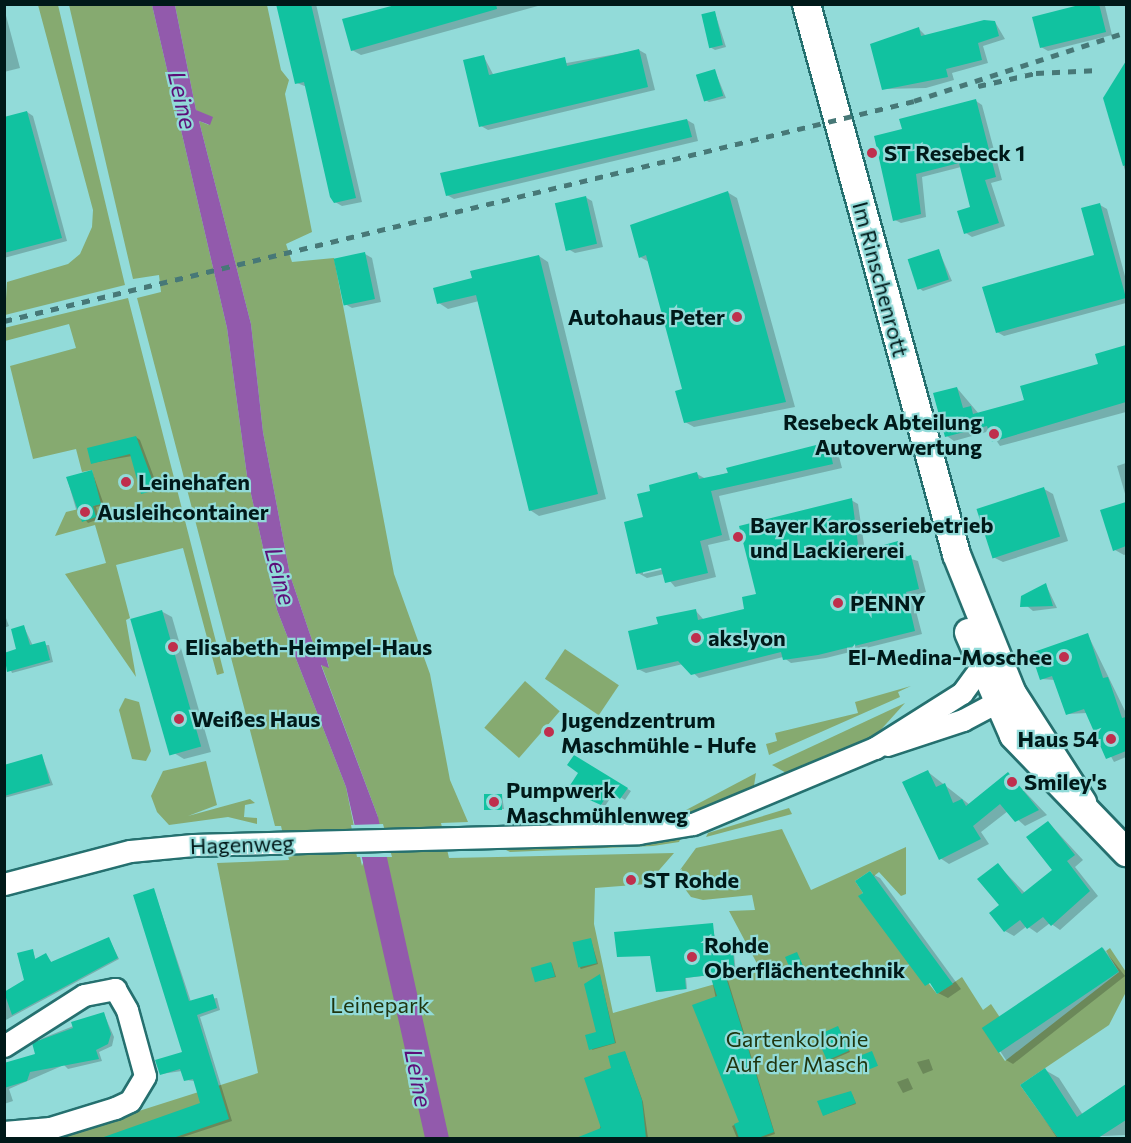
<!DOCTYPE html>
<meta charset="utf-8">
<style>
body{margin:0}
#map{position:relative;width:1131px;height:1143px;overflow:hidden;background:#92dbd9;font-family:Commissioner,sans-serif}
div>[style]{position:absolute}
.green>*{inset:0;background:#86aa70;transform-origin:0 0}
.water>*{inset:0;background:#925aac}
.pier>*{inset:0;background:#92dbd9}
.shadow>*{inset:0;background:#0003}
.building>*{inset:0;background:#11c2a0;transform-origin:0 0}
.roads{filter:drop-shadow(2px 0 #25706f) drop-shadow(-2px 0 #25706f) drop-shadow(0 2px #25706f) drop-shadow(0 -2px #25706f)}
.minor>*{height:21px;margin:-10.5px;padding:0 10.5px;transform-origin:10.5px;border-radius:10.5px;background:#fff}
.major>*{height:27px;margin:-13.5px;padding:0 13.5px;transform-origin:13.5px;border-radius:13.5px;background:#fff}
.rail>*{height:4.5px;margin-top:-2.25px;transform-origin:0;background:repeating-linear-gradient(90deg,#477877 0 8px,transparent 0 16px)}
.dots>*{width:16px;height:16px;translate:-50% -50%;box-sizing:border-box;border:3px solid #92dbd9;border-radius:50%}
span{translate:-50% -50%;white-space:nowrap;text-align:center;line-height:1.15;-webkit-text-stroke:4.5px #92dbd9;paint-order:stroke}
.poi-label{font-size:22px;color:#001919;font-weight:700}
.left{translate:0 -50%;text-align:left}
.right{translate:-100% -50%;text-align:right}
.street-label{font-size:22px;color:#001919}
.park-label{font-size:22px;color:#1f350f}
.water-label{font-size:24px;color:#5c0f79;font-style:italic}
.frame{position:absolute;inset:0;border:6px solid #001919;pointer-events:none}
</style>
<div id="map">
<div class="green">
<div style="clip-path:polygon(38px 5px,58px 5px,125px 285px,5px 315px,7px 282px,68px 264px,80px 254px,92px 227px,93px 210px)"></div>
<div style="clip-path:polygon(69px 5px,152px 5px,227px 328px,247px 476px,277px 610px,346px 787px,362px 866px,378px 817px,321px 664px,329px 667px,326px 657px,315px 649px,290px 575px,263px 432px,251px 324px,199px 121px,209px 125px,196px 110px,175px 5px,267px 5px,281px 70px,289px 80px,285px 94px,312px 232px,286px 244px,292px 262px,334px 258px,394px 574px,430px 674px,450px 780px,468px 822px,441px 823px,449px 858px,674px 853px,647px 884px,595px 888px,594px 924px,613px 1013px,761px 971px,729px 911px,755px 910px,752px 895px,703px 900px,691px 897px,679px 881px,680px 870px,696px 848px,782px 829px,811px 890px,906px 847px,906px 894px,901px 896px,879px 872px,874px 876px,870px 871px,855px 881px,863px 893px,859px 896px,937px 994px,962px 977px,983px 1010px,991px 1004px,1005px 1025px,988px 1036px,1005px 1061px,1119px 972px,1106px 951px,1110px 948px,1126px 972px,1126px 992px,1109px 1025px,1020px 1085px,1058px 1138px,54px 1138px,258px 1073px,217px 863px,289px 860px,281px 826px,275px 826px,137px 298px,161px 292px,159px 275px,133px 279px)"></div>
<div style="clip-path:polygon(128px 298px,224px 673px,217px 675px,183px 548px,116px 565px,130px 618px,126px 620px,136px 677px,65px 574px,106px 563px,95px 525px,55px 536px,66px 512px,100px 504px,92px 470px,82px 472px,76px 449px,33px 459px,10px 366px,76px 348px,69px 324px,5px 341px,4px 328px)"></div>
<div style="left:565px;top:649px;width:65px;height:36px;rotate:34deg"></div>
<div style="left:525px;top:681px;width:46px;height:62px;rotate:41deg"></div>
<div style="clip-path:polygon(911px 686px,898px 692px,900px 697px,769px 755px,766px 744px,777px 741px,775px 733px,858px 713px,855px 702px)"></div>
<div style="clip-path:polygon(125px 698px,139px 702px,151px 751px,146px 761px,132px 759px,119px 710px)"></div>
<div style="clip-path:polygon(905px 703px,877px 734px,790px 775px,772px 765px)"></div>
<div style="clip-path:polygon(206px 761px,217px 805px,188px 816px,250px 799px,255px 803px,245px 805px,244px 817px,257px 818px,257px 824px,228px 817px,169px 825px,157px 812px,151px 796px,163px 771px)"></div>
<div style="clip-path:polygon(756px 773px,753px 792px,669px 819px)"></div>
<div style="clip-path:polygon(789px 808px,792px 814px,706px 837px,708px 833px)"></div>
<div style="clip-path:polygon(682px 835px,679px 842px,653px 846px,510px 852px,498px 846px)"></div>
</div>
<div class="water">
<div style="clip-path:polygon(152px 5px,175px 5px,196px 110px,213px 117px,210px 125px,199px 121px,251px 324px,263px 432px,290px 575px,315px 649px,326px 657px,329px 668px,321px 665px,378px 817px,449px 1138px,425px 1138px,346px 787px,277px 610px,247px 476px,227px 328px)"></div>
</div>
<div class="pier">
<div style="clip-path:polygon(383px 824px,392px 857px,357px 857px,351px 825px)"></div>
</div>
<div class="shadow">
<div style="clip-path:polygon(278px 4px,316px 4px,362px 202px,342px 206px,335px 202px,307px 87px,297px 83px)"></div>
<div style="clip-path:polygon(405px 4px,545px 4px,361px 55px,352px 50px)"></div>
<div style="clip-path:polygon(1089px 4px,1105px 6px,1112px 35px,1048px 51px,1041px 47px)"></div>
<div style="clip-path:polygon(4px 8px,20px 68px,4px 72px)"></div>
<div style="clip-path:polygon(715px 13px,726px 47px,715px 50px,710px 47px)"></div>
<div style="clip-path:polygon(995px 22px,1005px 39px,983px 46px,988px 63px,952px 73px,954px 80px,926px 88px,883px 89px,919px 29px,927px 37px)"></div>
<div style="clip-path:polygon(639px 50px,646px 54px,655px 90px,488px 130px,481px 126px,484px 57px,494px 76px)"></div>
<div style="clip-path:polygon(1126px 67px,1126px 174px,1105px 98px)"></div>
<div style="clip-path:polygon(715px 71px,726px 98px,709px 102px,705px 100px)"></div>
<div style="clip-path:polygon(976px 101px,982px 105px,1002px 180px,991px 183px,1005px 226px,972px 237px,966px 233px,972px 208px,961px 167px,922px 177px,926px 217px,901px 223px,895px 220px,904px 130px)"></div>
<div style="clip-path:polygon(27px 112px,33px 116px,67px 241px,4px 258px,4px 118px)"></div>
<div style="clip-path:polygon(687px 120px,694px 124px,698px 141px,454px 199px,447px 195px)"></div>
<div style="clip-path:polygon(727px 192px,737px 198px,795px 407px,694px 427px,685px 422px,684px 390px,649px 262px,640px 257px)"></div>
<div style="clip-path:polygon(585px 197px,592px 201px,603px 247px,575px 253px,568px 249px)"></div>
<div style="clip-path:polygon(1100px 205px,1107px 209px,1126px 280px,1126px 303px,1004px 336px,997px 332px,1096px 256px)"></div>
<div style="clip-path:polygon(939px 251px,952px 281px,923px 291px,919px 288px)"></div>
<div style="clip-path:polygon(365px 254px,372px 258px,381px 302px,352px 308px,345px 304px)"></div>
<div style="clip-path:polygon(539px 256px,548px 262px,606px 499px,539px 516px,530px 510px,479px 301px,448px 309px,439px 303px,474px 279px)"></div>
<div style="clip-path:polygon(1126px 346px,1126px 412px,1000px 446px,990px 431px,954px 441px,947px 436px,957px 388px,979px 414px,1025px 402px,1100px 365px,1097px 355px)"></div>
<div style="clip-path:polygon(136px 437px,140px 440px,159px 491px,142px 493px,132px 456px,92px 463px)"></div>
<div style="clip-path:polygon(evenodd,828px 443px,837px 449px,842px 468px,719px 496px,730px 540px,708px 545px,716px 577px,675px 587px,664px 574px,647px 578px,638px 573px,644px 518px,697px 474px,706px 479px,828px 443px,668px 565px,669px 568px,643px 574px,643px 571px,668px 565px)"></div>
<div style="clip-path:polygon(1126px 463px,1126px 497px,1117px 466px)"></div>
<div style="clip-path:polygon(92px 471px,104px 505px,96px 507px,99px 519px,88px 523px,76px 509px,67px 478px)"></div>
<div style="clip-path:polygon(1044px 489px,1053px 494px,1068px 541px,1003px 562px,993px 557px)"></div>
<div style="clip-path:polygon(851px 500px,858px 504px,865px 551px,898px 542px,908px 558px,918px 561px,926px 592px,912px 596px,922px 634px,826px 658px,791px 663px,783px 657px,699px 678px,683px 664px,646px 673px,638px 669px,659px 625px,695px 610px,704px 620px,746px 610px)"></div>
<div style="clip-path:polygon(1126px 504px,1126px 554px,1124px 555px,1115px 550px,1102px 511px)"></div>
<div style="clip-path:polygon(1046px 585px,1057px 608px,1033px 611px,1021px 601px)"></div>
<div style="clip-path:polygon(161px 611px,172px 617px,211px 752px,184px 759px,174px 753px)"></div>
<div style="clip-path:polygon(4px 613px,9px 626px,4px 628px)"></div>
<div style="clip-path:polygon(24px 627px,33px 646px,49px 645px,53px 662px,12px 673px,4px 654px,18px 650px)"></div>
<div style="clip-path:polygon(1088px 635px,1126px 713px,1126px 757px,1114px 762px,1087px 713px,1067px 714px,1055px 680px,1041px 679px)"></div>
<div style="clip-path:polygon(42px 756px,53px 785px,4px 798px,4px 766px)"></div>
<div style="clip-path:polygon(574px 757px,631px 791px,625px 800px,614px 793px,605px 806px,573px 792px,580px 772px)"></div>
<div style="clip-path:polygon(928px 772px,970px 805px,1008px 774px,1047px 815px,1025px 826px,1008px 811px,981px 832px,989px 844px,949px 864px,940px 858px)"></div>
<div style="clip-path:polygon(502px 795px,504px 809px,486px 809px)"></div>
<div style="clip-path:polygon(1048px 822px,1083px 860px,1075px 867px,1098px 896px,1060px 930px,1050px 923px,1037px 933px,1027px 926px,1014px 936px,1005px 931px,998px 865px,1025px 893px,1054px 870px)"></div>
<div style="clip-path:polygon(870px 873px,880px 878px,961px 989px,948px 998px,938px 993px,865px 893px)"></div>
<div style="clip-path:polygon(154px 890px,191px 1002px,217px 998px,220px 1010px,200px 1017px,232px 1121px,180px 1138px,104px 1138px,202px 1104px,195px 1081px,185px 1080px,182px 1071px,161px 1074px,184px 1053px)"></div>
<div style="clip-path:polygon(712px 924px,716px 943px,733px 943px,736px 973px,726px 974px,775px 1134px,763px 1138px,737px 1138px,732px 1126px,741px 1122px,711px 975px,686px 978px,687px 989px,659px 992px,652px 956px,618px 956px)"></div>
<div style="clip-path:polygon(109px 939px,119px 959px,4px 1021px,4px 996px,26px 985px,33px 951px,36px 961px,46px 955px,52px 963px)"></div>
<div style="clip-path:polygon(591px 940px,598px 964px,581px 969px,580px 968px)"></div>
<div style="clip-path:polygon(1103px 948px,1125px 976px,1013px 1064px,1006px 1060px,990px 1036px)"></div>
<div style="clip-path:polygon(797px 954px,808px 976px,798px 980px,796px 979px)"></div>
<div style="clip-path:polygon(552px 964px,556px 977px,537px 981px,551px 963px)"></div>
<div style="clip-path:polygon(600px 976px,616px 1043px,592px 1050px,597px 1034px)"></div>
<div style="clip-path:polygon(104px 1014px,114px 1037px,112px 1046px,99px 1052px,102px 1061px,68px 1069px,64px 1065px,9px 1089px,13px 1101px,4px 1104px,4px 1067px,37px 1055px,34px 1044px,43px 1038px)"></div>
<div style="clip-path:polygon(838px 1027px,850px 1052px,829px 1061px,827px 1060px)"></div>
<div style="clip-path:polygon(625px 1052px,643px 1102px,648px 1138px,602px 1138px,599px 1131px)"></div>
<div style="clip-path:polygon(929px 1059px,933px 1070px,923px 1074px,917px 1062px)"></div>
<div style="clip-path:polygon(1045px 1070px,1059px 1078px,1083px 1115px,1126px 1086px,1126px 1135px,1057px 1138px,1022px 1086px)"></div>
<div style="clip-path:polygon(908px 1078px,913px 1089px,903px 1093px,897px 1082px)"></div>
<div style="clip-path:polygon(852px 1094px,856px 1104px,824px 1115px,851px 1093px)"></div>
</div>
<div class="building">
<div style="clip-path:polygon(276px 4px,311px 4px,356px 198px,334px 203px,330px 197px,304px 82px,295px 84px)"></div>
<div style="clip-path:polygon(399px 4px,496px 4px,497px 9px,351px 51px,342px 19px)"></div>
<div style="clip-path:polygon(1083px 4px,1099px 4px,1106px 32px,1040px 48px,1032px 17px)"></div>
<div style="left:715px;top:11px;width:35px;height:14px;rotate:77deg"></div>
<div style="clip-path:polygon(984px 20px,995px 21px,999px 36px,978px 43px,982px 60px,946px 69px,948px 77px,882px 90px,870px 44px,919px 27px,921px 36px)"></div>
<div style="clip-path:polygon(639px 49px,648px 87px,479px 127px,463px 60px,484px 55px,489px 75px,565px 57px,567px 66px)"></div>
<div style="clip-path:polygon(1126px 61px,1126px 165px,1123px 166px,1103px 98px)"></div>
<div style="left:715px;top:69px;width:28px;height:20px;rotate:73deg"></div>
<div style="clip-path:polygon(976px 99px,996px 177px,985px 180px,999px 223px,964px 234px,957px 211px,970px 207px,959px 163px,916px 174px,921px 214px,893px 221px,874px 136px,902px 129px,899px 119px)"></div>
<div style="clip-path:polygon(27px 111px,62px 238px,4px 253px,4px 117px)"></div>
<div style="clip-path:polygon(687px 119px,692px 137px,446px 196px,440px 173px)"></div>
<div style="clip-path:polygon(728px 191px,786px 402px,684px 423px,675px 391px,682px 389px,646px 255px,639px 258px,630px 225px)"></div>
<div style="left:586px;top:196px;width:49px;height:32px;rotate:77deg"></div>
<div style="clip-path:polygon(1100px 203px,1126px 298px,996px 333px,982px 287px,1094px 255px,1081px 208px)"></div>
<div style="left:939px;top:249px;width:32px;height:33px;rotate:72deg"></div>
<div style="left:365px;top:252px;width:48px;height:32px;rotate:78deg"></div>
<div style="clip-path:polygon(539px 255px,598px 494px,529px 511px,476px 295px,437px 304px,433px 288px,472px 278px,470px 271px)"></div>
<div style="clip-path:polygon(1126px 345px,1126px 402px,992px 442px,987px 426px,945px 437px,933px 393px,957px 387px,963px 408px,971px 406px,973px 414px,1024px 400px,1020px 386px,1098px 364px,1095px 354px)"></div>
<div style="clip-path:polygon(136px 436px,156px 490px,141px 494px,130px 454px,91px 464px,87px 448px)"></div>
<div style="clip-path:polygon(828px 442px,833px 464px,711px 491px,722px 535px,700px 541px,708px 573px,665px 583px,661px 568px,636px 574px,624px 522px,643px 517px,637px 494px,650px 491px,649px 485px,697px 472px,699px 479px,728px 473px,726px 468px)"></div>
<div style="clip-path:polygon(92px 470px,101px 504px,93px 506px,96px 517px,82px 522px,66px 477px)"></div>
<div style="left:1044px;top:487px;width:52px;height:71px;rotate:72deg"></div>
<div style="clip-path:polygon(852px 498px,859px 552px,898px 541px,902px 558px,911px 555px,919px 589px,906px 592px,915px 631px,818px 655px,783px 660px,781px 652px,691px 675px,678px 661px,637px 670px,628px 631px,658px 624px,656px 617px,696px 609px,698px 620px,744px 609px,742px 597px,756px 594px,739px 526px)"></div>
<div style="clip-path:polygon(1126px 502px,1126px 546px,1113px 551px,1100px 510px)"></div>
<div style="clip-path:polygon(1046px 583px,1053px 606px,1020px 607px,1021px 596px)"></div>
<div style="left:162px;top:610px;width:142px;height:33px;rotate:74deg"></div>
<div style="clip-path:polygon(24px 625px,30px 645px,45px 641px,50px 660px,7px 672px,4px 653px,16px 649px,11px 629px)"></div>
<div style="clip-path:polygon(1088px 633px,1103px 678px,1108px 677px,1122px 718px,1126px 717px,1126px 751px,1106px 759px,1084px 709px,1066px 715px,1052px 676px,1040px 680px,1031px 653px)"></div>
<div style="clip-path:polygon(42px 754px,50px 783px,4px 796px,4px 765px)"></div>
<div style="clip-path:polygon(574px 755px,628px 788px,620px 799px,609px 792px,601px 805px,567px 790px,578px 773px,567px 765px)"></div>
<div style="clip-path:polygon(928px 770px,936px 787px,945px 783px,953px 803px,962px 799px,966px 806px,1008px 772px,1039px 810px,1015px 822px,1000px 804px,973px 826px,981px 839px,939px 860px,902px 782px)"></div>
<div style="left:484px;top:794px;width:18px;height:16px"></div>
<div style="clip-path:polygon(1048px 821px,1075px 855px,1067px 861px,1090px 891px,1051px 926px,1043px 917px,1027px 929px,1020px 920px,1004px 932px,989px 913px,999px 905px,977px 879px,998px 863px,1022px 894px,1052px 870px,1026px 837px)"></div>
<div style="clip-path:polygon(870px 871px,953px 984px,937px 994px,930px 983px,925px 986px,858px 896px,863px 893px,855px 881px)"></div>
<div style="clip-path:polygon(154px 888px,189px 1001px,213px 994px,217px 1008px,197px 1015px,229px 1119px,173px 1138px,101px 1138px,200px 1103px,193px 1079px,184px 1081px,180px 1069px,160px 1075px,155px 1060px,182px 1052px,133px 895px)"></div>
<div style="clip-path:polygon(713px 923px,715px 942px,732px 940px,735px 973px,725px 974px,774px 1132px,758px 1138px,739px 1138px,734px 1124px,739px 1122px,692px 1005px,717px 996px,710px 975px,685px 978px,686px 989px,656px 992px,650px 956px,617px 957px,614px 932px)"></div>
<div style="clip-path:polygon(109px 937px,118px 958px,12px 1015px,4px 992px,24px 980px,17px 953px,33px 949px,35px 959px,46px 953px,51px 962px)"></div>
<div style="left:591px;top:938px;width:26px;height:19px;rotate:77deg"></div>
<div style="left:1102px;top:947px;width:30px;height:145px;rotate:56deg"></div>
<div style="left:797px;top:952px;width:25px;height:13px;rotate:67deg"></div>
<div style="left:551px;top:962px;width:15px;height:21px;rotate:74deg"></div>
<div style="clip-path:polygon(600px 974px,615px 1043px,589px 1050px,585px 1035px,596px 1032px,584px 984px)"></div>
<div style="clip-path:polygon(104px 1012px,111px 1034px,108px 1044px,96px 1050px,99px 1059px,30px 1072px,27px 1081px,4px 1088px,4px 1063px,35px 1054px,32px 1043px,73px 1028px,71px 1022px)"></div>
<div style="left:838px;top:1026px;width:27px;height:24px;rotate:66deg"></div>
<div style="clip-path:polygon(625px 1051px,642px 1100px,646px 1138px,576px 1138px,601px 1128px,584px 1078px,611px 1068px,608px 1056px)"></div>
<div style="left:872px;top:1051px;width:16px;height:15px;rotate:68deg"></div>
<div style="clip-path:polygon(1045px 1068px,1077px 1117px,1126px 1084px,1126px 1120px,1098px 1138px,1058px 1138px,1020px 1085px)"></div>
<div style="clip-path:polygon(851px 1091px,856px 1103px,823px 1116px,817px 1101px)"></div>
</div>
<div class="roads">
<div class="minor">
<div style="left:887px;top:745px;width:80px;rotate:-18.2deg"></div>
<div style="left:963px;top:720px;width:53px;rotate:-28deg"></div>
<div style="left:4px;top:884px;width:130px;rotate:-14.7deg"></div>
<div style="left:130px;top:851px;width:63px;rotate:-5.4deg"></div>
<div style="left:193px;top:845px;width:446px;rotate:-1.5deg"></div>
<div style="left:639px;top:833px;width:55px;rotate:-9.5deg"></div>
<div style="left:693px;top:824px;width:197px;rotate:-22.7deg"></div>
<div style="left:875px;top:748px;width:103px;rotate:-32.3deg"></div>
<div style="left:962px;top:693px;width:46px;rotate:-53.9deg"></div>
<div style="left:4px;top:1046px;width:95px;rotate:-32.5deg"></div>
<div style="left:84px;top:995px;width:32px;rotate:-11deg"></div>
<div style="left:115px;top:989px;width:24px;rotate:60deg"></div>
<div style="left:127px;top:1010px;width:68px;rotate:74.7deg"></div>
<div style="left:145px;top:1076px;width:29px;rotate:121deg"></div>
<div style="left:130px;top:1101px;width:17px;rotate:155deg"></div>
<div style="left:115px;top:1108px;width:68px;rotate:162.9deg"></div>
<div style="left:50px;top:1128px;width:46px;rotate:175deg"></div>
</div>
<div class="major">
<div style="left:806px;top:4px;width:570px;rotate:74.74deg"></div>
<div style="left:956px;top:554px;width:150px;rotate:68.1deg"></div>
<div style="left:1012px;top:693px;width:130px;rotate:57.3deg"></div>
<div style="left:968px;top:632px;width:112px;rotate:66.4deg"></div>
<div style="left:1013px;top:735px;width:163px;rotate:46deg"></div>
</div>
</div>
<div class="rail">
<div style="left:978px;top:86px;width:59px;rotate:-12.6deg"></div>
<div style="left:1036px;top:73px;width:63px;rotate:-2.7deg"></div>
<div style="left:4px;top:321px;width:936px;rotate:-13.59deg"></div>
<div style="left:914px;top:101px;width:223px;rotate:-18deg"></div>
</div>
<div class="dots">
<div style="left:872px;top:153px;background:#bf2f4d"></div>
<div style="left:737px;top:317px;background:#bf2f4d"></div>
<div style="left:994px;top:434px;background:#bf2f4d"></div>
<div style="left:126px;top:482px;background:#bf2f4d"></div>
<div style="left:85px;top:512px;background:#bf2f4d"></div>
<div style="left:738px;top:537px;background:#bf2f4d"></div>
<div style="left:838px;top:603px;background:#bf2f4d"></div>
<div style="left:696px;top:638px;background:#bf2f4d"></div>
<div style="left:173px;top:647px;background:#bf2f4d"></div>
<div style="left:1064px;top:657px;background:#bf2f4d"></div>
<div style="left:179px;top:719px;background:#bf2f4d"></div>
<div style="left:549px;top:732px;background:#bf2f4d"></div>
<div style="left:1111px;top:739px;background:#bf2f4d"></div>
<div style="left:1012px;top:782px;background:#bf2f4d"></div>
<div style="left:494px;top:802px;background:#bf2f4d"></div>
<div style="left:631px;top:880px;background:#bf2f4d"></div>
<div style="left:692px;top:957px;background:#bf2f4d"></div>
</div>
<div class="poi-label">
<span class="left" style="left:884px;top:153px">ST Resebeck 1</span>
<span class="right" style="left:725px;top:317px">Autohaus Peter</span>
<span class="right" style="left:982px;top:434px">Resebeck Abteilung<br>Autoverwertung</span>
<span class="left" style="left:138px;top:482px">Leinehafen</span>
<span class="left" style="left:97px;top:512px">Ausleihcontainer</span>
<span class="left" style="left:750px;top:537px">Bayer Karosseriebetrieb<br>und Lackiererei</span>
<span class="left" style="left:850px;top:603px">PENNY</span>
<span class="left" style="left:708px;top:638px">aks!yon</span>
<span class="left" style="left:185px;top:647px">Elisabeth-Heimpel-Haus</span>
<span class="right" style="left:1052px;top:657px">El-Medina-Moschee</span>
<span class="left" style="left:191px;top:719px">Weißes Haus</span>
<span class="left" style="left:561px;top:732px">Jugendzentrum<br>Maschmühle - Hufe</span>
<span class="right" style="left:1099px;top:739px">Haus 54</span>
<span class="left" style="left:1024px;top:782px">Smiley's</span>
<span class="left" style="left:506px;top:802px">Pumpwerk<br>Maschmühlenweg</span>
<span class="left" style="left:643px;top:880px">ST Rohde</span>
<span class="left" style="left:704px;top:957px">Rohde<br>Oberflächentechnik</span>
</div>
<div class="street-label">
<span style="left:881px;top:279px;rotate:75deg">Im Rinschenrott</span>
<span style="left:242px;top:844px;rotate:-2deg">Hagenweg</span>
</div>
<div class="park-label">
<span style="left:380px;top:1005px">Leinepark</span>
<span style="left:797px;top:1051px">Gartenkolonie<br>Auf der Masch</span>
</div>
<div class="water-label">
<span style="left:183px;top:100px;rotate:77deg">Leine</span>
<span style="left:281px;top:576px;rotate:75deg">Leine</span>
<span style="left:419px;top:1078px;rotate:79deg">Leine</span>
</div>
<div class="frame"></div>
</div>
